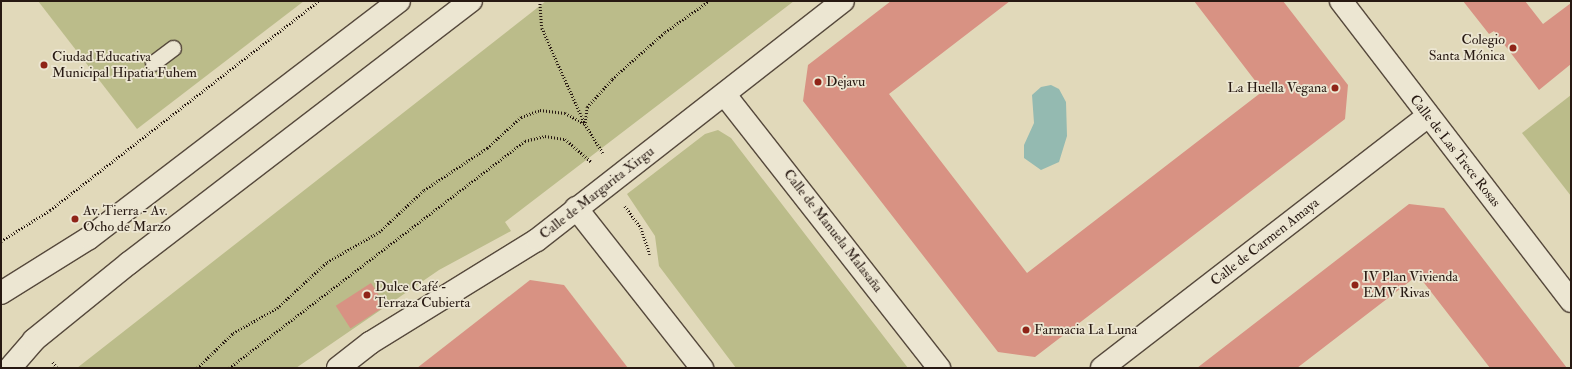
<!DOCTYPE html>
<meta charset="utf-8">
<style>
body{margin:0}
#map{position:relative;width:1572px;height:369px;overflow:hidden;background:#e1d9ba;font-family:"IM FELL Double Pica",serif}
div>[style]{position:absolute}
.green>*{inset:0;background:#bbbc8a}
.water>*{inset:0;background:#94bab1}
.building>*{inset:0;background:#d89283;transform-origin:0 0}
.path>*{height:2.5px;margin-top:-1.25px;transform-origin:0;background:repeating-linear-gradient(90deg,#271912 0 1px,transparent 0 3px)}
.roads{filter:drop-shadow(1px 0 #56493c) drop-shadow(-1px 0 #56493c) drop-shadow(0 1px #56493c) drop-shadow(0 -1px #56493c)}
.lane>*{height:15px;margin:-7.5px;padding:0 7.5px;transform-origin:7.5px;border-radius:7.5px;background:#ece6d2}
.street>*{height:22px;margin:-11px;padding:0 11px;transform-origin:11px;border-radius:11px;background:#ece6d2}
.secondary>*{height:22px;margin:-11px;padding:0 11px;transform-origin:11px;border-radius:11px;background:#ece6d2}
.dots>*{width:11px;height:11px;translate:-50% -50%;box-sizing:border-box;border:2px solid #ece6d2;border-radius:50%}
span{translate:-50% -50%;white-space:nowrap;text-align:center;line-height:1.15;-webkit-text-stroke:3.5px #ece6d2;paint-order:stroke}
.poi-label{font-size:14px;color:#271912}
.right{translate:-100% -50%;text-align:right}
.left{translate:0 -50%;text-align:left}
.street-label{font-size:14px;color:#271912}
.frame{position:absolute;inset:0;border:2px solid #271912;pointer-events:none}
</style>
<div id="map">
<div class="green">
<div style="clip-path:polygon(38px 1px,304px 1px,137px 129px)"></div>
<div style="clip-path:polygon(546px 1px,794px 1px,505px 222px,511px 231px,439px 270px,296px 368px,77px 368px)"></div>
<div style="clip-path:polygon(1571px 95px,1571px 196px,1522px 133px)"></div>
<div style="clip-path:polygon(718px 130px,731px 138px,908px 368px,736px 368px,659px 266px,655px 236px,627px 194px,705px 134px)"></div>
</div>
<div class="water">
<div style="clip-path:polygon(1051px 85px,1059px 89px,1066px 102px,1067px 136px,1059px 162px,1041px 170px,1024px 158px,1024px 145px,1034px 123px,1032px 95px,1041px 87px)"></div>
</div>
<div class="building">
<div style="clip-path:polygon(891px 1px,1010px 1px,889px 94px,1027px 273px,1263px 91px,1194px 1px,1283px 1px,1348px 85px,1345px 119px,1035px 357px,998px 352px,803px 101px,808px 65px)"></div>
<div style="clip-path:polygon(1463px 1px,1525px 1px,1543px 24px,1571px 3px,1571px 64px,1539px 90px,1494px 31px,1489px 34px)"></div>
<div style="clip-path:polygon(1409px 204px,1444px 208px,1567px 368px,1490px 368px,1418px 275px,1297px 368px,1197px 368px)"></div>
<div style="clip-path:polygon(530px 280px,564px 285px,628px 368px,417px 368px)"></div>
<div style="left:371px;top:283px;width:27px;height:42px;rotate:57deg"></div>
</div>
<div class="path">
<div style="left:540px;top:1px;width:27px;rotate:86deg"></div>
<div style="left:542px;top:28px;width:105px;rotate:65.9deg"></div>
<div style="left:585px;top:124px;width:34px;rotate:58deg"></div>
<div style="left:585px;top:123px;width:16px;rotate:-83deg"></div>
<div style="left:587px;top:107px;width:38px;rotate:-48deg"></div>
<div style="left:612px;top:79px;width:71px;rotate:-41.6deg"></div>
<div style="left:665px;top:32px;width:54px;rotate:-35.2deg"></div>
<div style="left:625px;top:206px;width:27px;rotate:54deg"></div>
<div style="left:641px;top:228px;width:28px;rotate:71deg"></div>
<div style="left:1px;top:241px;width:58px;rotate:-32.3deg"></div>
<div style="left:50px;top:210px;width:340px;rotate:-37.9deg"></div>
<div style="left:53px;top:362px;width:7px;rotate:56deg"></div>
<div style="left:197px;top:368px;width:50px;rotate:-44.2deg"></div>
<div style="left:233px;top:333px;width:51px;rotate:-29.6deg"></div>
<div style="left:277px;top:308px;width:68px;rotate:-42.6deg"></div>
<div style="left:327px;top:262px;width:60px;rotate:-30deg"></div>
<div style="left:379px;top:232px;width:62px;rotate:-43deg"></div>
<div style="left:424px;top:190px;width:76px;rotate:-33.7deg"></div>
<div style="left:487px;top:148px;width:46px;rotate:-42.4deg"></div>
<div style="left:521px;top:117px;width:20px;rotate:-20deg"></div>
<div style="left:540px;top:110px;width:25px;rotate:7deg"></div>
<div style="left:565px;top:113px;width:23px;rotate:29deg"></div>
<div style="left:229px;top:368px;width:373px;rotate:-37.5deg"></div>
<div style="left:525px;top:141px;width:21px;rotate:-14deg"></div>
<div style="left:545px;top:136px;width:20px;rotate:9deg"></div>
<div style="left:565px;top:139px;width:35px;rotate:41deg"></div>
</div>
<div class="roads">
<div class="lane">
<div style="left:153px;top:63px;width:25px;rotate:-37deg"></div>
</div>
<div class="street">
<div style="left:1341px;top:1px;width:378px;rotate:52.5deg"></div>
<div style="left:725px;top:95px;width:347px;rotate:51.9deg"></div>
<div style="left:576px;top:208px;width:204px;rotate:51.8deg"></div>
<div style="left:338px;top:368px;width:41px;rotate:-38deg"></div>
<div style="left:370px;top:343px;width:196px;rotate:-31.7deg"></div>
<div style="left:537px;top:240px;width:388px;rotate:-38deg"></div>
<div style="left:1102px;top:368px;width:412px;rotate:-37.7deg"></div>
</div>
<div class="secondary">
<div style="left:1px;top:293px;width:104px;rotate:-32deg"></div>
<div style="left:89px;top:238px;width:390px;rotate:-37.4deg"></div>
<div style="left:10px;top:368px;width:37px;rotate:-49deg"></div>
<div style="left:34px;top:340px;width:122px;rotate:-39deg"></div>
<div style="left:129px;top:263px;width:431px;rotate:-37.5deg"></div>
</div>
</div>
<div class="dots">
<div style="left:1513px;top:48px;background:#8f2418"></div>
<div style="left:44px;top:65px;background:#8f2418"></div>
<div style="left:818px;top:82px;background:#8f2418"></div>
<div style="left:1335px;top:88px;background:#8f2418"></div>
<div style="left:75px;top:219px;background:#8f2418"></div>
<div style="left:1355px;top:285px;background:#8f2418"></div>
<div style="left:367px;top:295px;background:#8f2418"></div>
<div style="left:1026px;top:330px;background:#8f2418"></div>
</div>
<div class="poi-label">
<span class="right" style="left:1505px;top:48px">Colegio<br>Santa Mónica</span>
<span class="left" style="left:52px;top:65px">Ciudad Educativa<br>Municipal Hipatia Fuhem</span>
<span class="left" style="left:826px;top:82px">Dejavu</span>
<span class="right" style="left:1327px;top:88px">La Huella Vegana</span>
<span class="left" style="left:83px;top:219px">Av. Tierra - Av.<br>Ocho de Marzo</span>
<span class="left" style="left:1363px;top:285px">IV Plan Vivienda<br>EMV Rivas</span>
<span class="left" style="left:375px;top:295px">Dulce Café -<br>Terraza Cubierta</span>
<span class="left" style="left:1034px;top:330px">Farmacia La Luna</span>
</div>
<div class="street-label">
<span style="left:1455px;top:151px;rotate:52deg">Calle de Las Trece Rosas</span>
<span style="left:597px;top:193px;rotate:-38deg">Calle de Margarita Xirgu</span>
<span style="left:833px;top:231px;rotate:52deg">Calle de Manuela Malasaña</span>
<span style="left:1265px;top:242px;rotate:-38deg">Calle de Carmen Amaya</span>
</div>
<div class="frame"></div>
</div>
